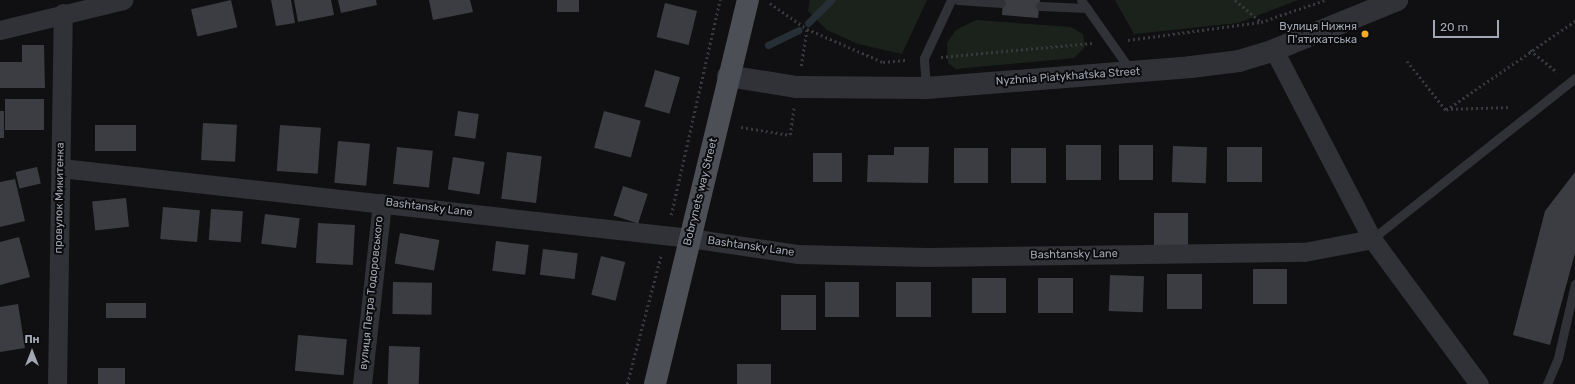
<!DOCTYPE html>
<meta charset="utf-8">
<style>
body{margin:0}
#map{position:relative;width:1575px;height:384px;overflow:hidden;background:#101012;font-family:Rubik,sans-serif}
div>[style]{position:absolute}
.green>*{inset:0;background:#1b221b}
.stream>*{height:7px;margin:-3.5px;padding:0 3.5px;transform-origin:3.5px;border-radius:3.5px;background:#272f36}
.building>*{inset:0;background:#3c3d42;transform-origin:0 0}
.path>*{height:2.5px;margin-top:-1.25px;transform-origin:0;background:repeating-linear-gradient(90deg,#37393e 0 2px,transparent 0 5px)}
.service>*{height:9px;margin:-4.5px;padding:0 4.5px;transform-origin:4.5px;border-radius:4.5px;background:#313237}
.minor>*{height:19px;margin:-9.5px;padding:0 9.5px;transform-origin:9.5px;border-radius:9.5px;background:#313237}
.tertiary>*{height:22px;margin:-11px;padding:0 11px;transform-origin:11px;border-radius:11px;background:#313237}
.primary>*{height:22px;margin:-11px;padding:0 11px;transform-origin:11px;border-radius:11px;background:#4d4f56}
.dots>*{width:11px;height:11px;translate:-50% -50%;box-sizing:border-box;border:2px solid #0b0b0d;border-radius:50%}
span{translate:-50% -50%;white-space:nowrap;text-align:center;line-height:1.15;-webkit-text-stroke:4px #0b0b0d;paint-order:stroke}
.poi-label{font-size:11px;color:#a1a7b3}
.right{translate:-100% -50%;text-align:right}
.street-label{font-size:11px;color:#a1a7b3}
.north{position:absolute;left:12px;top:332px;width:40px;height:40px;-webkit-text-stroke:3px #0b0b0d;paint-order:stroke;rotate:0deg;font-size:11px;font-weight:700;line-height:16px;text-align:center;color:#a1a7b3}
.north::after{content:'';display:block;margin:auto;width:14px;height:18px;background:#a1a7b3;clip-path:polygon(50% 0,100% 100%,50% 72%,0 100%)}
.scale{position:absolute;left:1433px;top:20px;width:66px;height:18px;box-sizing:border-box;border:2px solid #a1a7b3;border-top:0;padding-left:5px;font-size:12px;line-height:14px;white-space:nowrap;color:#a1a7b3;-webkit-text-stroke:3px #0b0b0d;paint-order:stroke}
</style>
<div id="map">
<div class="green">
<div style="clip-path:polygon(810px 0,927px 0,902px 54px,858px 44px,827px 30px,808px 11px)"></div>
<div style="clip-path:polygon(1115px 0,1298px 0,1238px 23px,1134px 34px)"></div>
<div style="clip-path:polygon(976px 20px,1071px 27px,1083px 34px,1085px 47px,1074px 58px,956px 69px,948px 63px,947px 43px,956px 30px)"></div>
</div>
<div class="stream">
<div style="left:808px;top:23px;width:33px;rotate:-45deg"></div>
<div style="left:768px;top:45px;width:34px;rotate:-26deg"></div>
</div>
<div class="building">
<div style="left:231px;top:0;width:28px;height:41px;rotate:77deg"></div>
<div style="clip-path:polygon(271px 0,291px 0,295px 23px,276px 26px)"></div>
<div style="clip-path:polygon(294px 0,331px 0,334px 15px,298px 22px)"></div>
<div style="clip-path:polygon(338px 0,376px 0,377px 5px,341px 13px)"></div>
<div style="clip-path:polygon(429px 0,470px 0,473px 12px,433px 20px)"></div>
<div style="left:557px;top:0;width:22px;height:12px"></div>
<div style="clip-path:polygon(1003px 0,1040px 0,1038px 18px,1002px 15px)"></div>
<div style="left:665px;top:3px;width:33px;height:35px;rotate:14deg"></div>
<div style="clip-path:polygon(22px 45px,44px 45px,45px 88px,0 88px,0 62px,22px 62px)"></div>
<div style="left:655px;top:70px;width:26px;height:38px;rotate:16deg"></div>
<div style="left:5px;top:99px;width:39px;height:31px"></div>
<div style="left:0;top:111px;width:4px;height:27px"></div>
<div style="left:458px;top:111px;width:21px;height:25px;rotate:8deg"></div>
<div style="left:604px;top:111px;width:38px;height:38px;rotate:15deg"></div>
<div style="left:203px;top:123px;width:34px;height:37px;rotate:3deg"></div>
<div style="left:95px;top:125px;width:41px;height:26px"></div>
<div style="left:280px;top:125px;width:41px;height:46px;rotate:4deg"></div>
<div style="left:338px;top:141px;width:32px;height:42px;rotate:5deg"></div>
<div style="left:1066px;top:145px;width:35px;height:35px"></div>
<div style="left:1119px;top:145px;width:34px;height:35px"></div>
<div style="left:1173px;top:146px;width:34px;height:36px;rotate:2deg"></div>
<div style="left:397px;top:147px;width:36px;height:37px;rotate:6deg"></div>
<div style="clip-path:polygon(894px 147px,929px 147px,928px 183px,867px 182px,868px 155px,894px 155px)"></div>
<div style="left:1227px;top:147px;width:35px;height:35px"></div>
<div style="left:954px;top:148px;width:34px;height:35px"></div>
<div style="left:1011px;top:148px;width:35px;height:35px"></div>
<div style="left:507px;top:152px;width:35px;height:47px;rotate:7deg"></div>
<div style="left:813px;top:153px;width:29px;height:29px"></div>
<div style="left:453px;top:157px;width:32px;height:33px;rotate:9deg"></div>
<div style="left:37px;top:167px;width:17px;height:22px;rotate:77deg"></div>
<div style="clip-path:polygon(1575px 172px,1575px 253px,1550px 345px,1513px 335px,1545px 211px)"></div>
<div style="clip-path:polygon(15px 179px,25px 221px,0 227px,0 182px)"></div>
<div style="left:623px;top:186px;width:26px;height:31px;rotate:18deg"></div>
<div style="left:126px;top:198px;width:29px;height:34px;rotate:84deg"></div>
<div style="left:163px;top:207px;width:37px;height:32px;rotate:5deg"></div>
<div style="left:211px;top:209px;width:32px;height:31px;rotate:4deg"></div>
<div style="left:1154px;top:213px;width:34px;height:35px"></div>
<div style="left:265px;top:214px;width:35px;height:30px;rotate:7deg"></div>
<div style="left:318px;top:223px;width:37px;height:40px;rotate:3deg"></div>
<div style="left:400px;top:233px;width:40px;height:31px;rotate:10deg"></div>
<div style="clip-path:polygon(19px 237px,30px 277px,0 285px,0 242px)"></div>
<div style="left:496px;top:241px;width:33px;height:30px;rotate:7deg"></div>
<div style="left:543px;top:249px;width:35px;height:26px;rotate:7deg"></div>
<div style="left:601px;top:256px;width:25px;height:40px;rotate:14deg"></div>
<div style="left:1253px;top:269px;width:34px;height:35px"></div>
<div style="left:1167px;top:274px;width:35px;height:35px"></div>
<div style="left:1110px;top:275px;width:34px;height:36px;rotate:2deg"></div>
<div style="left:972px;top:278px;width:34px;height:35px"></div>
<div style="left:1038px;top:278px;width:35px;height:35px"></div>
<div style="left:393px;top:282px;width:39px;height:32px;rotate:1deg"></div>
<div style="left:825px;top:282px;width:34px;height:35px"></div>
<div style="left:896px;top:282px;width:35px;height:35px"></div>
<div style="left:781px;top:295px;width:35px;height:35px"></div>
<div style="left:106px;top:303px;width:40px;height:15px"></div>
<div style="clip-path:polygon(18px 304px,25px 348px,0 352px,0 307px)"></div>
<div style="left:298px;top:335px;width:49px;height:36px;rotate:5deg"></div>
<div style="left:389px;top:346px;width:31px;height:38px;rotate:2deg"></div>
<div style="left:737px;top:364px;width:34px;height:20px"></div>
<div style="left:125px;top:368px;width:16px;height:27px;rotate:90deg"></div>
</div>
<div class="path">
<div style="left:1235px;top:0;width:33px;rotate:40deg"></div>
<div style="left:770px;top:3px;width:45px;rotate:35.1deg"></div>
<div style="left:807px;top:29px;width:83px;rotate:23.5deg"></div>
<div style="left:883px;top:62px;width:25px;rotate:-5deg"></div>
<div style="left:1128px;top:40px;width:134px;rotate:-7.7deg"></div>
<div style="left:1261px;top:22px;width:68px;rotate:-19deg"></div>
<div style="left:1530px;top:50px;width:35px;rotate:39deg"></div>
<div style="left:941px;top:57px;width:152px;rotate:-5.3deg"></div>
<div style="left:1407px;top:61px;width:63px;rotate:51.5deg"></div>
<div style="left:801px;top:66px;width:37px;rotate:-81deg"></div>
<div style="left:1446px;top:109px;width:65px;rotate:-1.8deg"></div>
<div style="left:1446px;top:110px;width:157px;rotate:-34.6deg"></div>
<div style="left:741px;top:127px;width:50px;rotate:9.3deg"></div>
<div style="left:790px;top:135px;width:27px;rotate:-82deg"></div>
<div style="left:671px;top:215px;width:221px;rotate:-77.2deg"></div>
<div style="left:627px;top:384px;width:133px;rotate:-75.2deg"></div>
</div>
<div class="service">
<div style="left:958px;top:0;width:43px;rotate:4deg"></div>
<div style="left:1081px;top:0;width:87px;rotate:54.8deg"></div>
<div style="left:1040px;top:6px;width:47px;rotate:2.4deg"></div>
<div style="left:926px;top:88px;width:30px;rotate:-94deg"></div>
<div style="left:924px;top:58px;width:64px;rotate:-65deg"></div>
<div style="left:1372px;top:239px;width:259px;rotate:-38.4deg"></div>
<div style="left:1547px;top:384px;width:28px;rotate:-67deg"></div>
<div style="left:1558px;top:358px;width:76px;rotate:-77.1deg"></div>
</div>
<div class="minor">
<div style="left:0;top:30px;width:127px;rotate:-13.7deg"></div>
<div style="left:1274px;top:50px;width:213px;rotate:62.6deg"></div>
<div style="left:1372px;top:239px;width:180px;rotate:53.6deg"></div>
<div style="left:61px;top:168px;width:633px;rotate:6.35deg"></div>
<div style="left:690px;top:238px;width:108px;rotate:8.5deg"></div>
<div style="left:797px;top:254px;width:130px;rotate:1.3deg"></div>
<div style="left:927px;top:257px;width:377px;rotate:-0.8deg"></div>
<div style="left:1304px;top:252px;width:69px;rotate:-10.8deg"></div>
<div style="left:57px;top:384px;width:371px;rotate:-89.1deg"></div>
<div style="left:362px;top:384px;width:182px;rotate:-83.7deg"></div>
</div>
<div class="tertiary">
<div style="left:728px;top:76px;width:70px;rotate:9.1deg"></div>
<div style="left:797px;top:87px;width:129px;rotate:0.4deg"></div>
<div style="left:926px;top:88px;width:266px;rotate:-4.5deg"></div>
<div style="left:1191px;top:67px;width:48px;rotate:-7.1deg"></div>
<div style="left:1239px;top:61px;width:37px;rotate:-17deg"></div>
<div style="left:1274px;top:50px;width:133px;rotate:-22.1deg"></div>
</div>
<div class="primary">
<div style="left:655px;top:384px;width:395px;rotate:-76.4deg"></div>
</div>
<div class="dots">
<div style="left:1365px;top:34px;background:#f8a922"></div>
</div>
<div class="poi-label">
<span class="right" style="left:1357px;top:34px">Вулиця Нижня<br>П'ятихатська</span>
</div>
<div class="street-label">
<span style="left:1068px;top:77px;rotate:-4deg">Nyzhnia Piatykhatska Street</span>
<span style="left:701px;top:192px;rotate:-76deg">Bobrynets way Street</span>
<span style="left:60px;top:198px;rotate:-89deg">провулок Микитенка</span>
<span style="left:429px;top:208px;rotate:7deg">Bashtansky Lane</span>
<span style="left:751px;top:247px;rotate:8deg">Bashtansky Lane</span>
<span style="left:1074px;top:255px;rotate:-1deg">Bashtansky Lane</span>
<span style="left:372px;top:293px;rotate:-84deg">вулиця Петра Тодоровського</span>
</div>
<div class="north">Пн</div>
<div class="scale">20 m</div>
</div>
